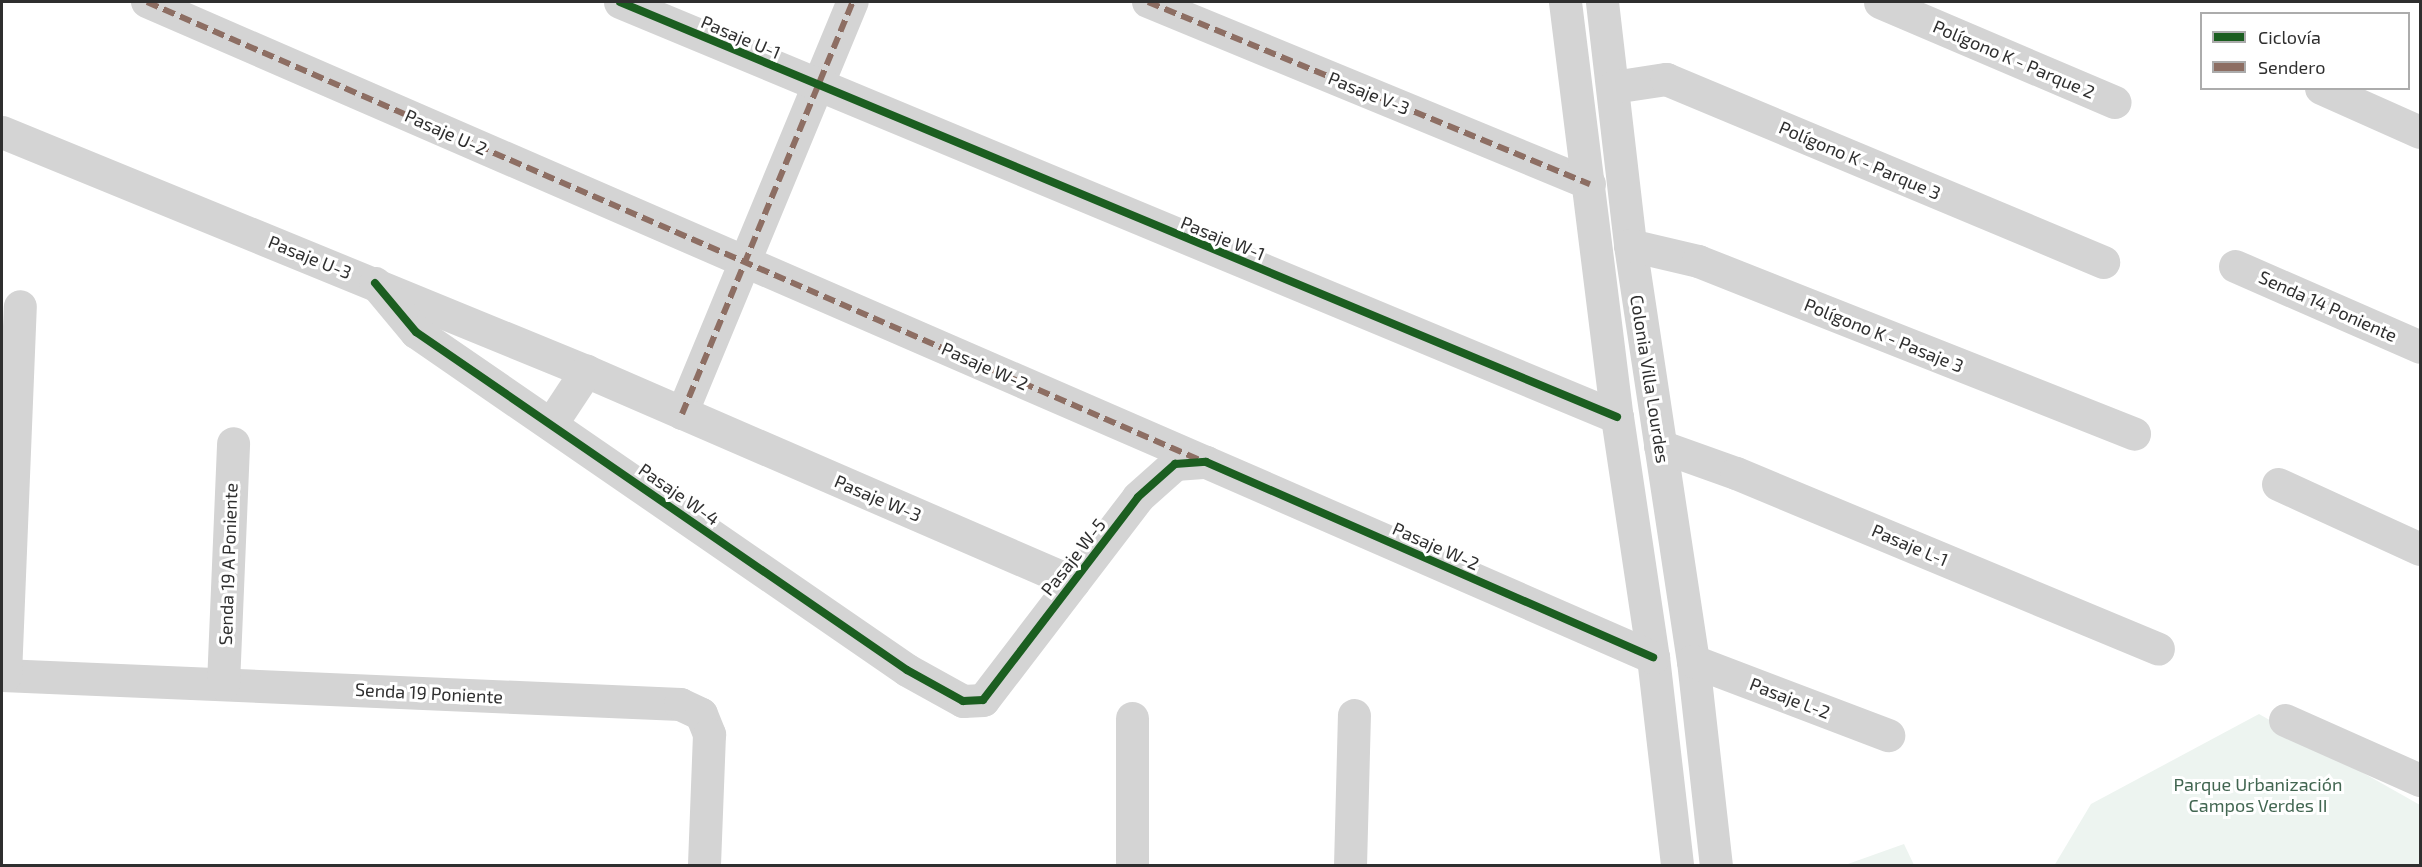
<!DOCTYPE html>
<meta charset="utf-8">
<style>
body{margin:0}
#map{position:relative;width:2422px;height:867px;overflow:hidden;background:#fff;font-family:"Exo 2",sans-serif}
div>[style]{position:absolute}
.green>*{inset:0;background:#edf4f0}
.pedestrian>*{height:32px;margin:-16px;padding:0 16px;transform-origin:16px;border-radius:16px;background:#d4d4d4}
.minor>*{height:33px;margin:-16.5px;padding:0 16.5px;transform-origin:16.5px;border-radius:16.5px;background:#d4d4d4}
.quiet>*{height:6px;margin-top:-3px;transform-origin:0;background:repeating-linear-gradient(90deg,#8d6e63 0 12px,transparent 0 18px)}
.cycleway>*{height:8px;margin:-4px;padding:0 4px;transform-origin:4px;border-radius:4px;background:#1b5e20}
span{translate:-50% -50%;white-space:nowrap;text-align:center;line-height:1.15;-webkit-text-stroke:6px #fff;paint-order:stroke}
.street-label{font-size:18px;color:#2f2f2f}
.park-label{font-size:18px;color:#426651}
.frame{position:absolute;inset:0;border:3px solid #2f2f2f;pointer-events:none}
.legend{position:absolute;left:2200px;top:12px;width:210px;height:78px;box-sizing:border-box;background:#fff;border:2px solid #acacac;margin:0;padding:8px 10px;list-style:none;font-size:18px;color:#2f2f2f}
.legend li{display:flex;align-items:center;gap:12px;height:30px}
.legend b{width:30px;border:2px solid #acacac}
</style>
<div id="map">
<div class="green">
<div style="clip-path:polygon(2259px 714px,2420px 805px,2420px 865px,2054px 866px,2091px 804px)"></div>
<div style="clip-path:polygon(1904px 844px,1914px 865px,1845px 865px)"></div>
</div>
<div class="pedestrian">
<div style="left:147px;top:2px;width:1155px;rotate:23.48deg"></div>
<div style="left:1148px;top:2px;width:478px;rotate:22.4deg"></div>
<div style="left:682px;top:414px;width:446px;rotate:-67.5deg"></div>
</div>
<div class="minor">
<div style="left:620px;top:2px;width:1080px;rotate:22.6deg"></div>
<div style="left:1565px;top:2px;width:418px;rotate:82.9deg"></div>
<div style="left:1617px;top:417px;width:243px;rotate:81.5deg"></div>
<div style="left:1653px;top:657px;width:210px;rotate:83.4deg"></div>
<div style="left:1602px;top:2px;width:245px;rotate:83.4deg"></div>
<div style="left:1630px;top:245px;width:421px;rotate:81.4deg"></div>
<div style="left:1693px;top:661px;width:206px;rotate:83.6deg"></div>
<div style="left:1880px;top:2px;width:255px;rotate:23.1deg"></div>
<div style="left:1613px;top:87px;width:54px;rotate:-8.6deg"></div>
<div style="left:1666px;top:79px;width:474px;rotate:22.7deg"></div>
<div style="left:2321px;top:88px;width:108px;rotate:24deg"></div>
<div style="left:2px;top:132px;width:631px;rotate:22.26deg"></div>
<div style="left:586px;top:371px;width:531px;rotate:23.43deg"></div>
<div style="left:1630px;top:245px;width:70px;rotate:13.2deg"></div>
<div style="left:1698px;top:261px;width:469px;rotate:21.6deg"></div>
<div style="left:2235px;top:266px;width:202px;rotate:23.6deg"></div>
<div style="left:375px;top:283px;width:64px;rotate:50.1deg"></div>
<div style="left:416px;top:332px;width:596px;rotate:34.54deg"></div>
<div style="left:907px;top:670px;width:64px;rotate:29deg"></div>
<div style="left:963px;top:701px;width:20px;rotate:-3deg"></div>
<div style="left:983px;top:700px;width:255px;rotate:-52.6deg"></div>
<div style="left:1138px;top:497px;width:50px;rotate:-41.7deg"></div>
<div style="left:1175px;top:464px;width:31px;rotate:-4deg"></div>
<div style="left:1206px;top:462px;width:488px;rotate:23.6deg"></div>
<div style="left:551px;top:424px;width:64px;rotate:-56.6deg"></div>
<div style="left:1660px;top:446px;width:81px;rotate:19.6deg"></div>
<div style="left:1736px;top:473px;width:457px;rotate:22.6deg"></div>
<div style="left:2278px;top:484px;width:156px;rotate:24.6deg"></div>
<div style="left:1693px;top:661px;width:209px;rotate:20.8deg"></div>
<div style="left:2px;top:675px;width:679px;rotate:2.45deg"></div>
<div style="left:680px;top:704px;width:23px;rotate:25deg"></div>
<div style="left:701px;top:714px;width:22px;rotate:68deg"></div>
<div style="left:709px;top:734px;width:132px;rotate:92.2deg"></div>
<div style="left:5px;top:675px;width:369px;rotate:-87.7deg"></div>
<div style="left:223px;top:684px;width:241px;rotate:-87.6deg"></div>
<div style="left:1132px;top:718px;width:148px;rotate:90deg"></div>
<div style="left:2285px;top:720px;width:148px;rotate:24deg"></div>
<div style="left:1350px;top:866px;width:151px;rotate:-88.5deg"></div>
</div>
<div class="quiet">
<div style="left:147px;top:2px;width:1148px;rotate:23.51deg"></div>
<div style="left:1148px;top:2px;width:478px;rotate:22.4deg"></div>
<div style="left:682px;top:414px;width:446px;rotate:-67.5deg"></div>
</div>
<div class="cycleway">
<div style="left:620px;top:2px;width:1080px;rotate:22.6deg"></div>
<div style="left:375px;top:283px;width:64px;rotate:50.1deg"></div>
<div style="left:416px;top:332px;width:596px;rotate:34.54deg"></div>
<div style="left:907px;top:670px;width:64px;rotate:29deg"></div>
<div style="left:963px;top:701px;width:20px;rotate:-3deg"></div>
<div style="left:983px;top:700px;width:255px;rotate:-52.6deg"></div>
<div style="left:1138px;top:497px;width:50px;rotate:-41.7deg"></div>
<div style="left:1175px;top:464px;width:31px;rotate:-4deg"></div>
<div style="left:1206px;top:462px;width:488px;rotate:23.6deg"></div>
</div>
<div class="street-label">
<span style="left:741px;top:37px;rotate:23deg">Pasaje U-1</span>
<span style="left:2014px;top:59px;rotate:23deg">Polígono K - Parque 2</span>
<span style="left:1369px;top:93px;rotate:22deg">Pasaje V-3</span>
<span style="left:446px;top:132px;rotate:24deg">Pasaje U-2</span>
<span style="left:1860px;top:160px;rotate:23deg">Polígono K - Parque 3</span>
<span style="left:1223px;top:238px;rotate:22deg">Pasaje W-1</span>
<span style="left:310px;top:257px;rotate:22deg">Pasaje U-3</span>
<span style="left:2328px;top:306px;rotate:24deg">Senda 14 Poniente</span>
<span style="left:1884px;top:335px;rotate:22deg">Polígono K - Pasaje 3</span>
<span style="left:985px;top:366px;rotate:24deg">Pasaje W-2</span>
<span style="left:1650px;top:379px;rotate:81deg">Colonia Villa Lourdes</span>
<span style="left:679px;top:494px;rotate:35deg">Pasaje W-4</span>
<span style="left:878px;top:498px;rotate:23deg">Pasaje W-3</span>
<span style="left:1910px;top:545px;rotate:23deg">Pasaje L-1</span>
<span style="left:1436px;top:546px;rotate:24deg">Pasaje W-2</span>
<span style="left:1073px;top:557px;rotate:-52deg">Pasaje W-5</span>
<span style="left:228px;top:564px;rotate:-88deg">Senda 19 A Poniente</span>
<span style="left:429px;top:693px;rotate:3deg">Senda 19 Poniente</span>
<span style="left:1790px;top:698px;rotate:21deg">Pasaje L-2</span>
</div>
<div class="park-label">
<span style="left:2258px;top:795px">Parque Urbanización<br>Campos Verdes II</span>
</div>
<div class="frame"></div>
<ul class="legend">
<li><b style="height:8px;background:#1b5e20"></b>Ciclovía</li>
<li><b style="height:8px;background:#8d6e63"></b>Sendero</li>
</ul>
</div>
